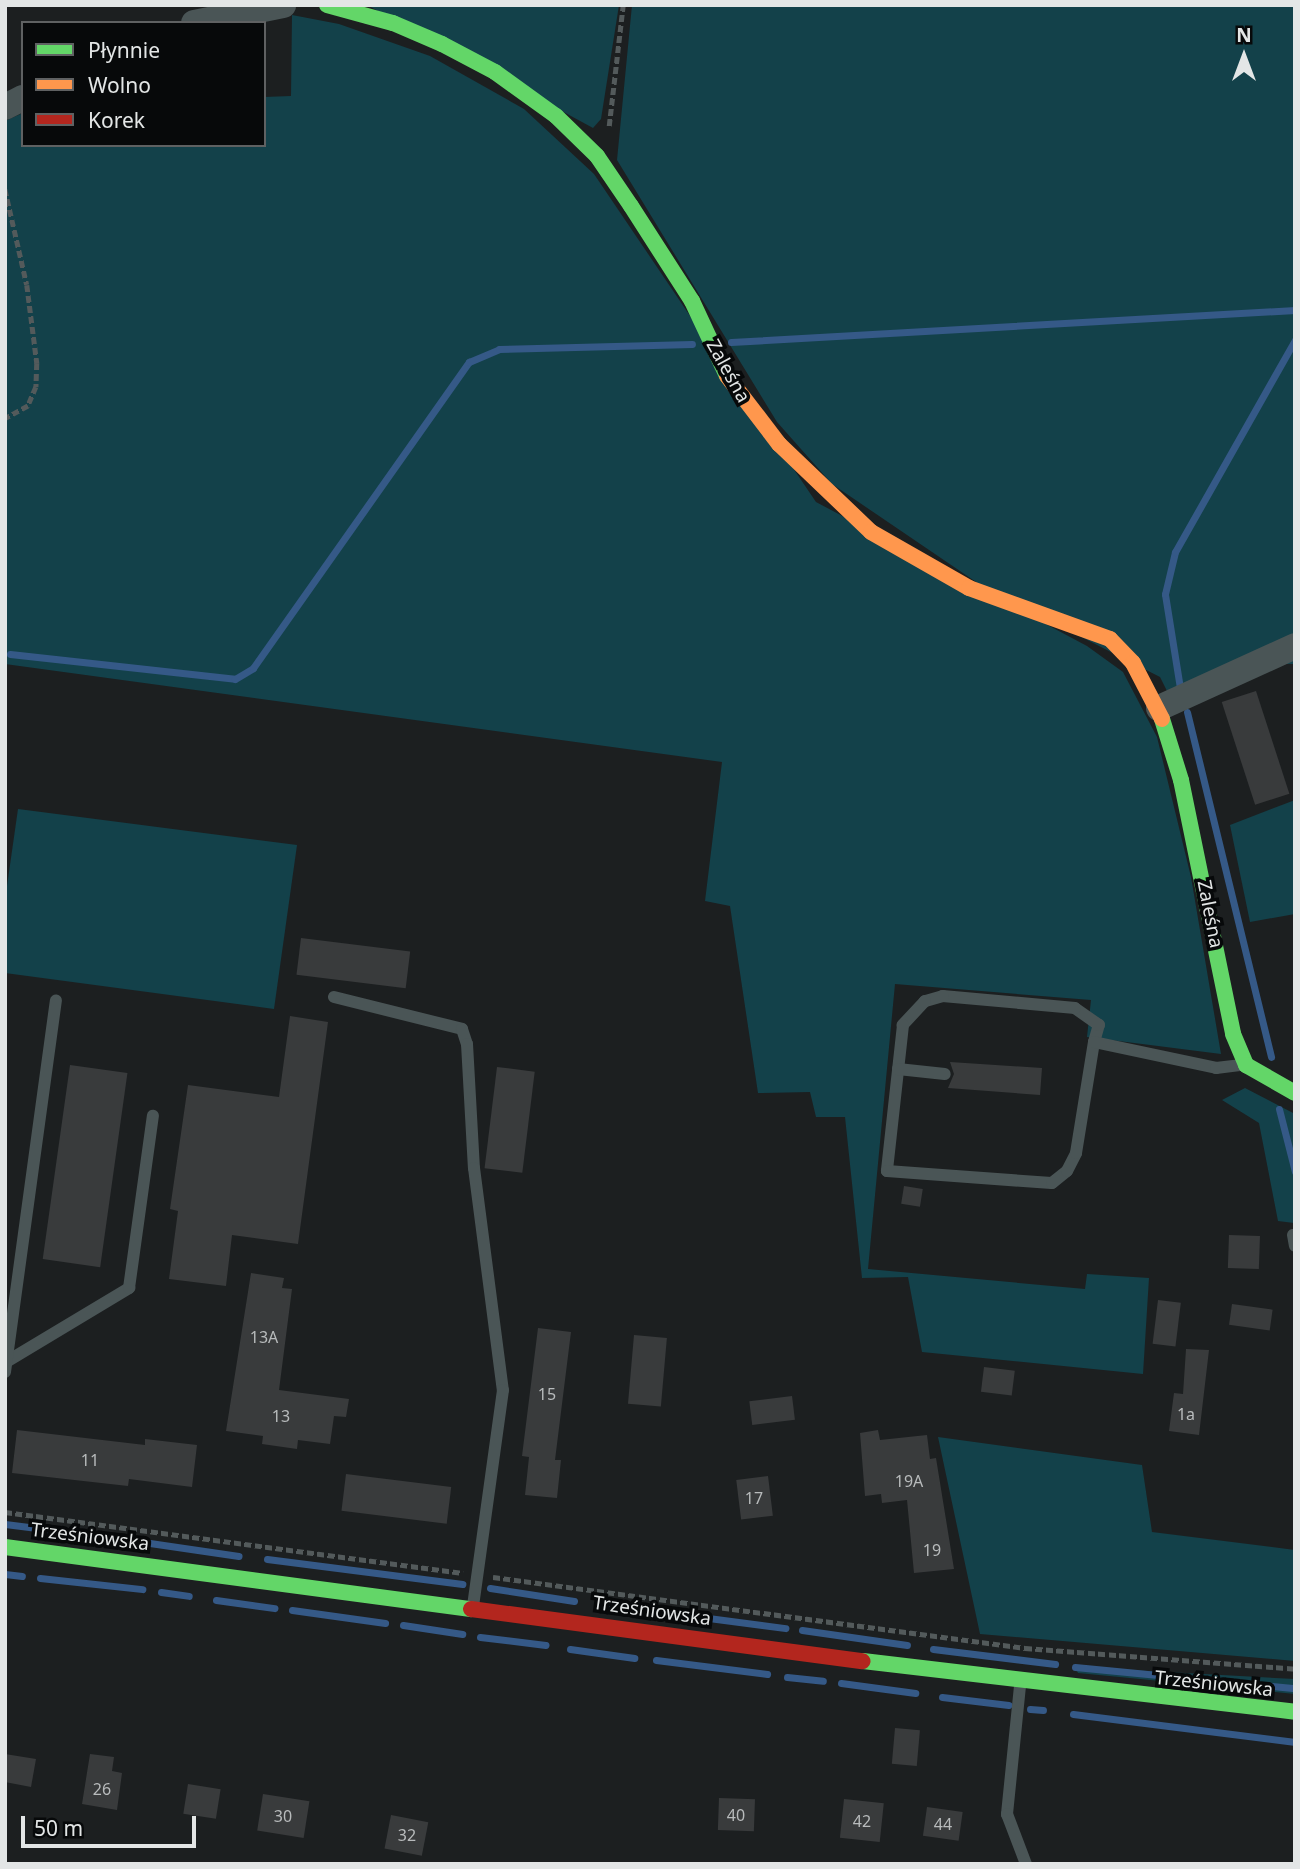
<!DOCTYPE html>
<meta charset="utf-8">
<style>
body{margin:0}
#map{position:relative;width:1300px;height:1869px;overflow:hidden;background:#1c1f20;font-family:"Noto Sans",sans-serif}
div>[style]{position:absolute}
.green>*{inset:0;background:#13414a;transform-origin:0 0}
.stream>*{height:7px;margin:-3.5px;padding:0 3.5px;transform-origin:3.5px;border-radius:3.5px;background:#355987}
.building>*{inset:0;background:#393b3c;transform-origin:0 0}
.path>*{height:4.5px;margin-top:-2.25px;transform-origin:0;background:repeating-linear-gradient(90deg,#535a5b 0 7px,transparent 0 10.5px)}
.lane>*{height:12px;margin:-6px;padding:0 6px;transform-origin:6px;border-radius:6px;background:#4a5556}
.street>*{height:26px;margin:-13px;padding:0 13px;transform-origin:13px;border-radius:13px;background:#4a5556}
.fast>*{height:16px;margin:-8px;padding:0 8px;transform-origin:8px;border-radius:8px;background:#63d668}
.slow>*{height:16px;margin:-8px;padding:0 8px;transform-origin:8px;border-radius:8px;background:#ff974d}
.jam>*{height:16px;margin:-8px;padding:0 8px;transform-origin:8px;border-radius:8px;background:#b3261e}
span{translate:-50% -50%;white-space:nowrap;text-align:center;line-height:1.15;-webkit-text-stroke:7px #07090a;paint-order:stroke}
.number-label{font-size:16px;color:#b8bbbc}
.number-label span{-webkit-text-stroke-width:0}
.street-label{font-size:19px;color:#e3e6e6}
.frame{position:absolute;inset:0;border:7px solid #e3e6e6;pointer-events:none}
.legend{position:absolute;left:21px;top:21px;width:245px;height:126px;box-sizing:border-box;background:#07090a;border:2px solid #5f6162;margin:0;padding:9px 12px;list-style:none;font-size:21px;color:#e3e6e6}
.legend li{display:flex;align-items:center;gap:14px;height:35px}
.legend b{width:35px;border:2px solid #5f6162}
.north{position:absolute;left:1209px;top:21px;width:70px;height:70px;-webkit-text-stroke:5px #07090a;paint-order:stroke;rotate:0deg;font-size:19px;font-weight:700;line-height:28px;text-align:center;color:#e3e6e6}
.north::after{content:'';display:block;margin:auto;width:24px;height:32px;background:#e3e6e6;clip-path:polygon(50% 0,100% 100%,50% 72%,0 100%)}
.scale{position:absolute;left:21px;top:1816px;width:175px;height:32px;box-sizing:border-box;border:4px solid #e3e6e6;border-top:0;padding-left:9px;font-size:21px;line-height:24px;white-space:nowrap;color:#e3e6e6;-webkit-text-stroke:5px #07090a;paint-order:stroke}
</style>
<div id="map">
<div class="green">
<div style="clip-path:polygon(367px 5px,619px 5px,601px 119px,593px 128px)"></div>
<div style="clip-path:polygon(632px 5px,1295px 5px,1295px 639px,1168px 693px,1160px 677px,985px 588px,832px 484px,777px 422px,617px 160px)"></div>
<div style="clip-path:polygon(292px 15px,339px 24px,430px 56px,524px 109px,594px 174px,816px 502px,1087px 646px,1123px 672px,1157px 737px,1191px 877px,1221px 1054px,1087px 1037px,1091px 1000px,895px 984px,868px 1269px,1085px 1289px,1087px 1274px,1149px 1278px,1143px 1374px,922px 1352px,908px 1277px,862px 1278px,845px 1117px,816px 1117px,810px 1092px,758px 1093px,730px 906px,705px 901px,722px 762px,5px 664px,5px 121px,23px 113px,23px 145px,264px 145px,264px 97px,291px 96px)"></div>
<div style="left:1295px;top:654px;width:10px;height:105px;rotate:90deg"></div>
<div style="clip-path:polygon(1295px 800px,1295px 914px,1250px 922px,1230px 825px)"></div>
<div style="clip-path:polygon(18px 809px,297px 845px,274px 1009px,5px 973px,5px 900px)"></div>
<div style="clip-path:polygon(1245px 1088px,1295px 1114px,1295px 1227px,1294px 1223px,1278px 1221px,1259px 1123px,1222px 1100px)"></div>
<div style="clip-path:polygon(938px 1437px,1142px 1465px,1152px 1532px,1295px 1550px,1295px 1661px,980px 1634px)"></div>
<div style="clip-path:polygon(1075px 1667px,1295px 1679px,1295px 1694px,1078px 1673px)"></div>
</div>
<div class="stream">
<div style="left:731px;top:342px;width:565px;rotate:-3.25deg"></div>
<div style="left:10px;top:654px;width:226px;rotate:6.3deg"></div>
<div style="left:235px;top:679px;width:21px;rotate:-31deg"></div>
<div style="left:253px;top:668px;width:375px;rotate:-54.8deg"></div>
<div style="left:469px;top:362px;width:33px;rotate:-23deg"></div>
<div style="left:499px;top:349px;width:193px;rotate:-1.5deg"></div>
<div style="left:1180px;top:688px;width:95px;rotate:-99.1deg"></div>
<div style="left:1165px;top:594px;width:43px;rotate:-76.6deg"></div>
<div style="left:1175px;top:552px;width:244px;rotate:-60.5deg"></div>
<div style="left:1187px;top:712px;width:355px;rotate:76.3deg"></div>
<div style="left:1279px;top:1109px;width:65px;rotate:75.7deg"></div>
<div style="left:5px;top:1524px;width:80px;rotate:7.2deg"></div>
<div style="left:102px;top:1536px;width:138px;rotate:8.3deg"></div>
<div style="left:267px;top:1559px;width:197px;rotate:7.3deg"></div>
<div style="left:5px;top:1574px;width:17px;rotate:7deg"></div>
<div style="left:40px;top:1578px;width:103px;rotate:6.2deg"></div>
<div style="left:490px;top:1588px;width:85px;rotate:8.8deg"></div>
<div style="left:161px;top:1592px;width:28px;rotate:8deg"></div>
<div style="left:216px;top:1600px;width:59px;rotate:7.9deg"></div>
<div style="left:602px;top:1604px;width:185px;rotate:7.5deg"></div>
<div style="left:292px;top:1610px;width:94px;rotate:8deg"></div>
<div style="left:403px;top:1625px;width:60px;rotate:8.7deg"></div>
<div style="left:802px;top:1630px;width:106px;rotate:8.1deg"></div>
<div style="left:480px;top:1637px;width:66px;rotate:6.9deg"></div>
<div style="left:570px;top:1649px;width:65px;rotate:8deg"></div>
<div style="left:933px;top:1649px;width:123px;rotate:7deg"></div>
<div style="left:656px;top:1660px;width:112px;rotate:7.2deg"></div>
<div style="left:1075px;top:1667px;width:221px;rotate:5.5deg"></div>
<div style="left:787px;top:1677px;width:36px;rotate:6deg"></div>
<div style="left:841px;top:1683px;width:75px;rotate:7.7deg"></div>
<div style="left:942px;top:1697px;width:67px;rotate:6.8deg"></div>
<div style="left:1030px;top:1709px;width:13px;rotate:4deg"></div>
<div style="left:1073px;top:1714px;width:224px;rotate:7.2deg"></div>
</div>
<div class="building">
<div style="left:1256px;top:691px;width:108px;height:36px;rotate:72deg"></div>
<div style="left:301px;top:938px;width:110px;height:37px;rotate:7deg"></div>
<div style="clip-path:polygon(290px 1016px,328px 1022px,298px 1244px,232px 1235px,226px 1286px,169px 1279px,178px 1211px,170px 1209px,188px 1085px,279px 1097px)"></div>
<div style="clip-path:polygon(950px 1062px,1042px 1068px,1040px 1095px,948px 1088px,954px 1074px)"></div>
<div style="left:70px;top:1065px;width:58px;height:196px;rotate:8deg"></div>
<div style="left:497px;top:1067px;width:38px;height:102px;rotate:7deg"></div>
<div style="left:904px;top:1186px;width:19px;height:18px;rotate:9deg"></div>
<div style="left:1229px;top:1235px;width:31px;height:33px;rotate:2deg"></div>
<div style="clip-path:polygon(251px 1273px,284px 1278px,282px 1288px,292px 1289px,279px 1390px,349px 1399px,346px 1417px,334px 1416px,330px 1444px,298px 1440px,297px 1449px,262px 1444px,263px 1436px,226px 1431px)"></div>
<div style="left:1158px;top:1300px;width:23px;height:44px;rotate:7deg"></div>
<div style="left:1232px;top:1304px;width:41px;height:21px;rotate:8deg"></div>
<div style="clip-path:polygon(538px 1328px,571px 1332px,555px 1460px,561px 1460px,557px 1498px,525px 1495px,529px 1457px,522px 1456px)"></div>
<div style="left:634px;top:1335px;width:33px;height:69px;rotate:5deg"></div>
<div style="clip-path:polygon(1186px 1349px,1209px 1350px,1199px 1435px,1169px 1431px,1174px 1393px,1183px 1394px)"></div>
<div style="left:984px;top:1367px;width:31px;height:25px;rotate:7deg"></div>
<div style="left:792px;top:1396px;width:24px;height:43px;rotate:83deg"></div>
<div style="clip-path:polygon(17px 1430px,145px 1445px,145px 1439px,197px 1445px,192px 1487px,129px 1479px,128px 1486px,12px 1473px)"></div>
<div style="clip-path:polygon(878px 1430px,880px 1440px,927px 1435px,930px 1459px,936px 1458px,954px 1569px,914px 1573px,907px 1500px,882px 1503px,881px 1494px,865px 1496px,860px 1433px)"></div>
<div style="left:346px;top:1474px;width:106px;height:37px;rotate:7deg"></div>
<div style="left:768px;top:1476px;width:40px;height:32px;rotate:83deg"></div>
<div style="left:895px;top:1728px;width:25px;height:36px;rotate:5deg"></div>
<div style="clip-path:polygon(5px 1754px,36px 1759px,31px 1787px,5px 1782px)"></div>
<div style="clip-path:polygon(90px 1754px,114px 1757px,112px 1771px,122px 1773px,117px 1810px,82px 1804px)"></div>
<div style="left:188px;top:1784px;width:33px;height:30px;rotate:9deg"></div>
<div style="left:263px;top:1794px;width:47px;height:37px;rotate:9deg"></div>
<div style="left:719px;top:1798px;width:36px;height:32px;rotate:2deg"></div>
<div style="left:844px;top:1799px;width:40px;height:39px;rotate:6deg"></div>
<div style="left:927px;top:1807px;width:36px;height:29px;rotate:8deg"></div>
<div style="left:391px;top:1815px;width:38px;height:34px;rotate:11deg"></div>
</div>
<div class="path">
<div style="left:609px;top:126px;width:122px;rotate:-83.4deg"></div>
<div style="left:5px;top:189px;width:98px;rotate:77.1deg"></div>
<div style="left:27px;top:285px;width:79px;rotate:82.7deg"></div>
<div style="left:37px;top:363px;width:24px;rotate:92deg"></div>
<div style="left:36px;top:387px;width:21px;rotate:113deg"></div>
<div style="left:28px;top:406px;width:26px;rotate:151deg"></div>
<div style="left:5px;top:1512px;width:462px;rotate:7.6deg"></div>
<div style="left:493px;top:1577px;width:537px;rotate:7.6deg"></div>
<div style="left:1025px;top:1648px;width:271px;rotate:4.4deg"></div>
</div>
<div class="lane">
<div style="left:334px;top:997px;width:132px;rotate:14deg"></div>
<div style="left:462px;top:1029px;width:16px;rotate:72deg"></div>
<div style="left:467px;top:1044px;width:124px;rotate:86.8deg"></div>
<div style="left:474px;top:1168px;width:224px;rotate:82.6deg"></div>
<div style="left:503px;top:1390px;width:217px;rotate:97.9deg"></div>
<div style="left:1094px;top:1042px;width:18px;rotate:-74deg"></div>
<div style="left:1099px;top:1025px;width:29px;rotate:-145deg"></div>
<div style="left:1075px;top:1008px;width:133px;rotate:-174.8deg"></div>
<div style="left:943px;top:996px;width:19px;rotate:164deg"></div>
<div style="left:925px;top:1001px;width:33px;rotate:133deg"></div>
<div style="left:903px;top:1025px;width:147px;rotate:96.3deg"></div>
<div style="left:887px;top:1171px;width:165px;rotate:4.2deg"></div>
<div style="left:1052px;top:1183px;width:19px;rotate:-39deg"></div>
<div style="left:1067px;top:1171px;width:20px;rotate:-63deg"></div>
<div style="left:1076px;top:1153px;width:112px;rotate:-80.8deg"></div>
<div style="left:1094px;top:1042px;width:125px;rotate:12deg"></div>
<div style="left:1216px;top:1068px;width:26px;rotate:-7deg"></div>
<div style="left:898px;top:1069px;width:47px;rotate:6.1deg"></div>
<div style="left:1293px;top:1235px;width:11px;rotate:80deg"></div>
<div style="left:6px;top:1362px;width:144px;rotate:-31deg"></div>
<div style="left:129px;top:1288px;width:174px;rotate:-82.1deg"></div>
<div style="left:5px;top:1372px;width:375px;rotate:-82.2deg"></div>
<div style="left:1020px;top:1686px;width:129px;rotate:95.8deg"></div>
<div style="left:1007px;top:1814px;width:53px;rotate:69.2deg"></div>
</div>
<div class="street">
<div style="left:194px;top:23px;width:91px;rotate:-11.4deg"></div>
<div style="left:5px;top:107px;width:20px;rotate:-27deg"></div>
<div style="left:1159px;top:708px;width:149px;rotate:-24.5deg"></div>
</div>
<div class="fast">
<div style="left:327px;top:5px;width:68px;rotate:15.3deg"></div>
<div style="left:393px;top:23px;width:53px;rotate:23.2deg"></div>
<div style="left:442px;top:44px;width:60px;rotate:27.8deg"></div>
<div style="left:495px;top:72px;width:75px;rotate:35.8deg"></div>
<div style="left:556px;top:116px;width:57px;rotate:44.3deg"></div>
<div style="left:597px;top:156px;width:60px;rotate:55.8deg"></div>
<div style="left:631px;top:206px;width:113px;rotate:57.3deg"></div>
<div style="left:692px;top:301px;width:83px;rotate:65deg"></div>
<div style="left:1162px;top:719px;width:64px;rotate:72.7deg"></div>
<div style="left:1181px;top:780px;width:259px;rotate:78.4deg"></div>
<div style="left:1233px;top:1034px;width:34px;rotate:67deg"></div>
<div style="left:1246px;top:1065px;width:56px;rotate:29.7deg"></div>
<div style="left:5px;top:1547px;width:470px;rotate:7.6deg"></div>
<div style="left:863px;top:1661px;width:435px;rotate:6.7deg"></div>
</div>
<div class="slow">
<div style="left:727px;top:376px;width:86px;rotate:52.6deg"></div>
<div style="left:779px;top:444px;width:127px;rotate:43.7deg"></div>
<div style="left:871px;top:532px;width:113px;rotate:29.7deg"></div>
<div style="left:969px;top:588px;width:150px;rotate:19.9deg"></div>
<div style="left:1110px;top:639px;width:33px;rotate:46deg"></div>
<div style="left:1133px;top:663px;width:63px;rotate:62.6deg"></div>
</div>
<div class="jam">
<div style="left:471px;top:1609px;width:395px;rotate:7.6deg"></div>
</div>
<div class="number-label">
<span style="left:264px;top:1337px">13A</span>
<span style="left:547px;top:1394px">15</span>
<span style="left:1186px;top:1414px">1a</span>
<span style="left:281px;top:1416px">13</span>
<span style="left:90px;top:1460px">11</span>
<span style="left:909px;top:1481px">19A</span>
<span style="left:754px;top:1498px">17</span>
<span style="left:932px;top:1550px">19</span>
<span style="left:102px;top:1789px">26</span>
<span style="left:736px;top:1815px">40</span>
<span style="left:283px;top:1816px">30</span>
<span style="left:862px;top:1821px">42</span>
<span style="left:943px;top:1824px">44</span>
<span style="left:407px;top:1835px">32</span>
</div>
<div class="street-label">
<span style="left:728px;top:371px;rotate:61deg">Zaleśna</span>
<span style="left:1210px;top:914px;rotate:79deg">Zaleśna</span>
<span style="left:90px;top:1537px;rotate:7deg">Trześniowska</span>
<span style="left:652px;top:1611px;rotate:8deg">Trześniowska</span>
<span style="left:1214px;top:1684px;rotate:6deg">Trześniowska</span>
</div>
<div class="frame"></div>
<ul class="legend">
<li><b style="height:9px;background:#63d668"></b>Płynnie</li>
<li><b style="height:9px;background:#ff974d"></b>Wolno</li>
<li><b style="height:9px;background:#b3261e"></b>Korek</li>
</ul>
<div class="north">N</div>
<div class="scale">50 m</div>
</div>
